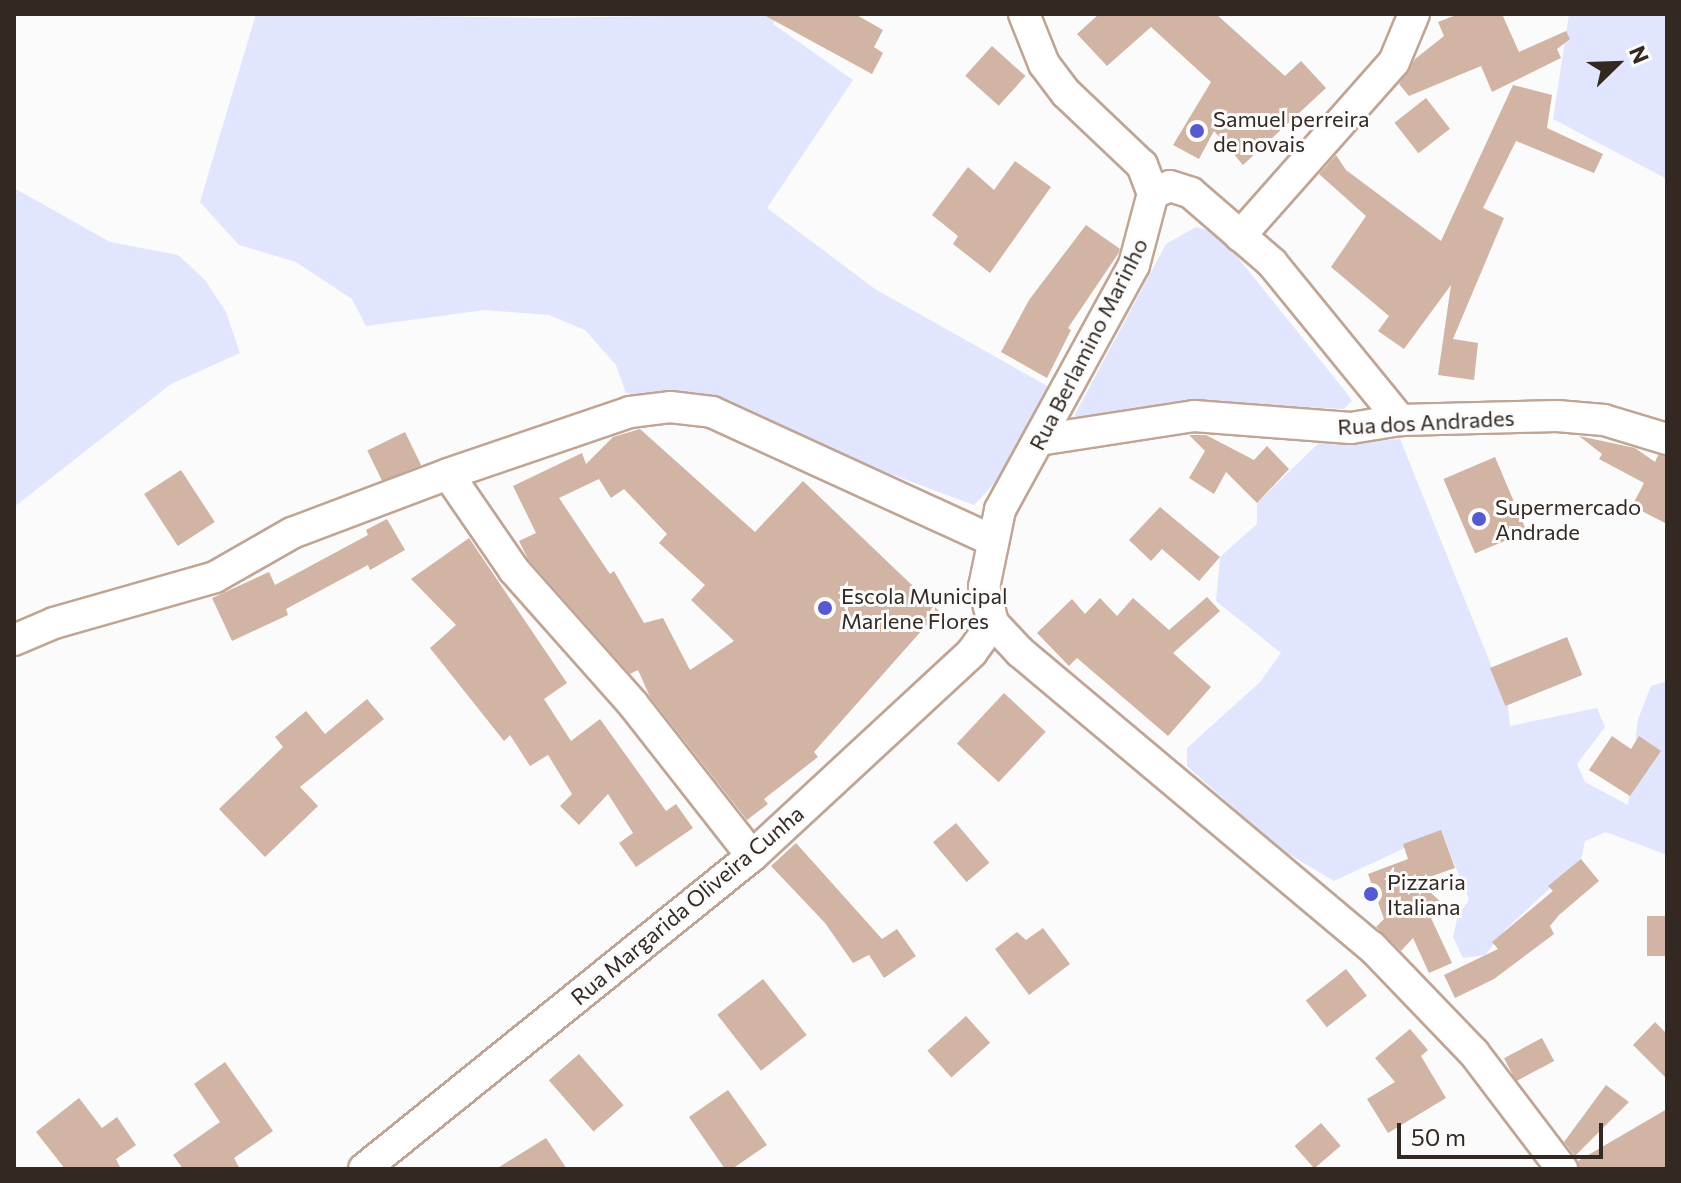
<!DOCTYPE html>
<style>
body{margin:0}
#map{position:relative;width:1681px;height:1183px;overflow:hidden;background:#fbfbfb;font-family:Commissioner,sans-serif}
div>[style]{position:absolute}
.green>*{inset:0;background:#e1e5fe}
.building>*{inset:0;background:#d1b4a3;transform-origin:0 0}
.roads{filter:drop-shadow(2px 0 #c1a594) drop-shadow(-2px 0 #c1a594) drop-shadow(0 2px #c1a594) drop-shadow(0 -2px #c1a594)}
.minor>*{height:30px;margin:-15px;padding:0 15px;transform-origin:15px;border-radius:15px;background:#fff}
.dots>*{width:22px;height:22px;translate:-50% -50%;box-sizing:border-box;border:4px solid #fbfbfb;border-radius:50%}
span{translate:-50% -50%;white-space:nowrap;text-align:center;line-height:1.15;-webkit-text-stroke:6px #fbfbfb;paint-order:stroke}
.poi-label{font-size:22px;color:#342922}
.left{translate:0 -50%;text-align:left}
.street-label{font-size:22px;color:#342922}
.frame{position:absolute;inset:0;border:16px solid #342922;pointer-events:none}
.north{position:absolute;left:1577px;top:24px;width:80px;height:80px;-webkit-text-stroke:6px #fbfbfb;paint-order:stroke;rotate:67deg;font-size:22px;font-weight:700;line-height:32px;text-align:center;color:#342922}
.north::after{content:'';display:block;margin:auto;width:28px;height:36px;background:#342922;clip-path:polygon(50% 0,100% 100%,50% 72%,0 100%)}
.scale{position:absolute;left:1397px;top:1123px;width:206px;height:36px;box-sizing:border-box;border:4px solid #342922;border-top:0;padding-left:10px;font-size:24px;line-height:28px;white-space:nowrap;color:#342922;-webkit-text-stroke:6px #fbfbfb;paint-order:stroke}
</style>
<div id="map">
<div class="green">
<div style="clip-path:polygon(256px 14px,547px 18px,777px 14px,773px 24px,853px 80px,767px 208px,875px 289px,1049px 387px,1000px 477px,974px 505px,831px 452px,650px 396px,626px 393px,616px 365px,585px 330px,549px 315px,485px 310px,366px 326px,352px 299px,296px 262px,239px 245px,200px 202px)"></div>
<div style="clip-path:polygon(1569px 14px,1667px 14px,1667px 179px,1553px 119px)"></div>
<div style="clip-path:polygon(14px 188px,110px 242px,178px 255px,205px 280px,226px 312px,240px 353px,171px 384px,14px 507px)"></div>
<div style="clip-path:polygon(1196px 227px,1219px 234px,1345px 391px,1352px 401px,1344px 409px,1240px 404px,1169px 408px,1080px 423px,1073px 418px,1166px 244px)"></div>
<div style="clip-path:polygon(1327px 435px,1366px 442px,1400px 439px,1508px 707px,1510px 726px,1597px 708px,1605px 727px,1577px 764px,1585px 782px,1628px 805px,1638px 719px,1651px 686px,1667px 681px,1667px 855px,1606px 832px,1585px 841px,1581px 859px,1505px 930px,1485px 955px,1463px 958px,1453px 937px,1458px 915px,1469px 900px,1441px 831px,1334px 881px,1277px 847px,1187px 766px,1187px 748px,1260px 682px,1281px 653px,1216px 601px,1220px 557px,1257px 524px,1257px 503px)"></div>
</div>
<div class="building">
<div style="clip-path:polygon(762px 14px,855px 14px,883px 30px,874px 47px,883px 53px,872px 74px)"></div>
<div style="clip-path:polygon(1099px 14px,1216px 14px,1285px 76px,1301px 61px,1326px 88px,1243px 165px,1214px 131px,1199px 159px,1173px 145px,1211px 82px,1151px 27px,1107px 66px,1077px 34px)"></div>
<div style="clip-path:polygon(1459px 14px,1502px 14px,1519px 52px,1566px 31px,1570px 39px,1557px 49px,1561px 58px,1492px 92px,1481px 66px,1409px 96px,1399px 84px,1415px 59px,1444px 36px,1438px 22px)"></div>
<div style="left:992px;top:46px;width:45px;height:40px;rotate:42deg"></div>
<div style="clip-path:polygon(1513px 85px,1552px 95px,1547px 128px,1603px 154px,1594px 173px,1516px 141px,1483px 208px,1504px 218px,1453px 339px,1478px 343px,1474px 380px,1438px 375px,1451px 285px,1404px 349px,1378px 331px,1389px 316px,1331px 267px,1366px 216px,1319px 174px,1336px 155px,1346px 170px,1441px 241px)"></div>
<div style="left:1426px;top:98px;width:39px;height:40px;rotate:52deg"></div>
<div style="clip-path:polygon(1015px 161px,1051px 187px,990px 273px,953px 244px,958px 236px,932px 215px,968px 167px,994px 190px)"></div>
<div style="clip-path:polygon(1086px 225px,1120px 249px,1118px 254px,1068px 328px,1071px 330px,1047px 378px,1001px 352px,1029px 300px)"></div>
<div style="clip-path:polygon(evenodd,640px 429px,755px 532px,803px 481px,939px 611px,814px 752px,818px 757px,764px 799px,768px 804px,747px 820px,650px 697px,638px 670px,630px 674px,528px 559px,519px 541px,536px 533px,513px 486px,582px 453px,586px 464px,613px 437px,640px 429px,599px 479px,611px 498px,624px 489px,667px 534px,659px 543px,705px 585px,691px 600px,734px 641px,690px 670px,663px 618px,644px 623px,614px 571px,610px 574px,559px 498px,599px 479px)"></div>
<div style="left:405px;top:432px;width:37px;height:42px;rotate:64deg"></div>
<div style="clip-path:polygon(1189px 435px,1206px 435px,1254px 460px,1267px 446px,1289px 469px,1257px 503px,1226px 472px,1214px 494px,1189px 478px,1205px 451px)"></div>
<div style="clip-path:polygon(1579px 436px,1635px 448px,1655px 462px,1658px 455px,1667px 456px,1667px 524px,1632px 506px,1644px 483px,1599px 459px,1602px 454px)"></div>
<div style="left:1495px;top:457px;width:81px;height:56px;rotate:67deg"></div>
<div style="left:181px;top:470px;width:62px;height:44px;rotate:57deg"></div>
<div style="clip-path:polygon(1160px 507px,1220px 557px,1199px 581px,1162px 549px,1151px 561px,1129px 540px)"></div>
<div style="clip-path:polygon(387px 519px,405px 550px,370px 570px,368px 565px,286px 609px,288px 615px,232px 641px,212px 598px,269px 572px,275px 585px,368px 535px,366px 530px)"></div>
<div style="clip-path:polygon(469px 538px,567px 683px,544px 699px,571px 741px,600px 719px,666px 811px,676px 804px,693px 828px,636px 867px,619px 843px,633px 833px,608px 794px,579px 825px,560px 806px,572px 794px,548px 755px,530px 766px,510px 735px,504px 741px,430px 648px,456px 625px,411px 579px)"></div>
<div style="clip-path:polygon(1207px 597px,1220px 611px,1173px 653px,1211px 687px,1168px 736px,1077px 658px,1069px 666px,1037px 633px,1072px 599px,1085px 614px,1100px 598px,1117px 616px,1133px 598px,1169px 630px)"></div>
<div style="left:1567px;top:637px;width:41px;height:83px;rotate:68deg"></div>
<div style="left:1004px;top:693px;width:57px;height:69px;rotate:43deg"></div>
<div style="clip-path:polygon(367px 699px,384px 719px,300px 787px,318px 806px,265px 857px,219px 809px,283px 747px,275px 737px,306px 711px,325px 734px)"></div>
<div style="clip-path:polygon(1612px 736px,1631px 749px,1639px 736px,1661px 751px,1630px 796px,1589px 770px)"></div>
<div style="left:956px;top:823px;width:52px;height:30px;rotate:50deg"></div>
<div style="clip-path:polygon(1441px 830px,1455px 868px,1418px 881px,1443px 904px,1431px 918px,1452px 963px,1429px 973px,1413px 938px,1401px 951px,1376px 927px,1384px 919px,1368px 874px,1408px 859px,1403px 844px)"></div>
<div style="clip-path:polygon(796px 843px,882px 939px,897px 929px,916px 956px,884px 978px,869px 955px,853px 963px,825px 923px,771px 866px)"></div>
<div style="clip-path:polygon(1581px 859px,1599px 881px,1559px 915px,1550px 926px,1554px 934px,1494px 979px,1455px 998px,1444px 975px,1498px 949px,1492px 942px,1553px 891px,1548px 886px)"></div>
<div style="left:1647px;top:916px;width:20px;height:40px"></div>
<div style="clip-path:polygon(1043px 928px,1070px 964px,1029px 995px,995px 949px,1017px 932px,1026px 940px)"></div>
<div style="left:1346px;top:969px;width:34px;height:51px;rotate:52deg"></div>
<div style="left:763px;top:979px;width:71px;height:58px;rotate:52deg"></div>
<div style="left:966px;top:1016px;width:36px;height:52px;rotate:48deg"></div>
<div style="clip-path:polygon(1655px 1022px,1667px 1034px,1667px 1079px,1633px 1045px)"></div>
<div style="clip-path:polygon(1410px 1029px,1428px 1050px,1421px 1056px,1446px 1098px,1388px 1133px,1367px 1099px,1395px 1082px,1375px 1058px)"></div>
<div style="left:1542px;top:1038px;width:26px;height:43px;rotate:62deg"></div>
<div style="left:579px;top:1054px;width:68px;height:40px;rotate:49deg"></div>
<div style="clip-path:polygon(225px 1062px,273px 1131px,234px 1158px,240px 1169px,183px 1169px,173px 1155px,220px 1122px,194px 1084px)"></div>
<div style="clip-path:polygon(1606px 1085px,1629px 1102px,1575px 1156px,1564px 1142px)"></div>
<div style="clip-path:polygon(728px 1090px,767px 1145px,732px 1169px,725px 1169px,689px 1117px)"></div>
<div style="clip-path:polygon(79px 1098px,102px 1128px,117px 1117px,136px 1145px,116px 1159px,121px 1169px,65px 1169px,36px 1132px)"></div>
<div style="clip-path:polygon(1667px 1109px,1667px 1169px,1580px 1169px,1578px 1161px)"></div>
<div style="left:1321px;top:1123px;width:30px;height:35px;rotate:49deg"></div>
<div style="clip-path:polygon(546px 1138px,567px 1169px,496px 1169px)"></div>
</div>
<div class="roads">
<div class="minor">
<div style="left:1024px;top:14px;width:54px;rotate:68.2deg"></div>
<div style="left:1044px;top:64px;width:36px;rotate:53deg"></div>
<div style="left:1066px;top:93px;width:105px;rotate:43.5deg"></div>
<div style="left:1142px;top:165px;width:30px;rotate:69deg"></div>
<div style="left:1153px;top:193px;width:74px;rotate:104.8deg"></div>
<div style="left:1134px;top:265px;width:279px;rotate:118.7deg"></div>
<div style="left:1000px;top:510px;width:79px;rotate:101.7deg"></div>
<div style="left:984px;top:587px;width:37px;rotate:76deg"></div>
<div style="left:993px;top:623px;width:40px;rotate:47deg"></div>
<div style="left:1020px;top:652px;width:459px;rotate:40deg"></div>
<div style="left:1372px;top:947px;width:147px;rotate:46.1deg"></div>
<div style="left:1474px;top:1053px;width:146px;rotate:52.8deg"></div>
<div style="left:1153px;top:193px;width:18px;rotate:-22deg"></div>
<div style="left:1170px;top:186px;width:22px;rotate:18deg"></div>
<div style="left:1191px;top:193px;width:107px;rotate:40.8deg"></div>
<div style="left:1272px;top:263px;width:203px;rotate:50.8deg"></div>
<div style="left:1240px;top:236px;width:232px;rotate:-48.5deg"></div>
<div style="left:1394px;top:62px;width:52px;rotate:-67.4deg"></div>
<div style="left:1039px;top:440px;width:157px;rotate:-8.8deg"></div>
<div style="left:1194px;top:416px;width:157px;rotate:4.4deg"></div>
<div style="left:1351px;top:428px;width:50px;rotate:-9.3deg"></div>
<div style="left:1400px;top:420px;width:157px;rotate:-1.5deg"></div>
<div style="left:1557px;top:416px;width:47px;rotate:4.9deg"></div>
<div style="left:1604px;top:420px;width:66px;rotate:16.8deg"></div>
<div style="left:14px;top:640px;width:43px;rotate:-23deg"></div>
<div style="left:54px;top:623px;width:167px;rotate:-15.9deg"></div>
<div style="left:215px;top:577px;width:89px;rotate:-29.7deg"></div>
<div style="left:292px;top:533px;width:167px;rotate:-20.7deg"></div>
<div style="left:752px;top:856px;width:193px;rotate:-128.1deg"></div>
<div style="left:633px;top:704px;width:179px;rotate:-131.6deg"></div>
<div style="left:514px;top:570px;width:116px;rotate:-124.5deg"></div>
<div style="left:448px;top:474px;width:192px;rotate:-18.8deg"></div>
<div style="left:630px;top:412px;width:40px;rotate:-7.1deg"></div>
<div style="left:670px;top:407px;width:42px;rotate:6.8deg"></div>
<div style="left:712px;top:412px;width:307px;rotate:24.6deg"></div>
<div style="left:364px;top:1169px;width:499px;rotate:-38.9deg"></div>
<div style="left:752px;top:856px;width:300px;rotate:-42.8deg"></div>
<div style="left:972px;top:652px;width:36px;rotate:-54deg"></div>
</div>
</div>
<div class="dots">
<div style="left:1197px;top:131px;background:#5759d0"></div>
<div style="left:1479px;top:519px;background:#5759d0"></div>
<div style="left:825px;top:608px;background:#5759d0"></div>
<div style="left:1371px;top:894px;background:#5759d0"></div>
</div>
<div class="poi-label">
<span class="left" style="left:1213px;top:131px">Samuel perreira<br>de novais</span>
<span class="left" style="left:1495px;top:519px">Supermercado<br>Andrade</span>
<span class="left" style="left:841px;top:608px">Escola Municipal<br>Marlene Flores</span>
<span class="left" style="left:1387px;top:894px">Pizzaria<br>Italiana</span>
</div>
<div class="street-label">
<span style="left:1088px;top:344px;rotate:-63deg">Rua Berlamino Marinho</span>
<span style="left:1426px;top:422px;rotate:-3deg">Rua dos Andrades</span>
<span style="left:687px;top:905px;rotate:-40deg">Rua Margarida Oliveira Cunha</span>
</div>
<div class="frame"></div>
<div class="north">N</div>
<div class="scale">50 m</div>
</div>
